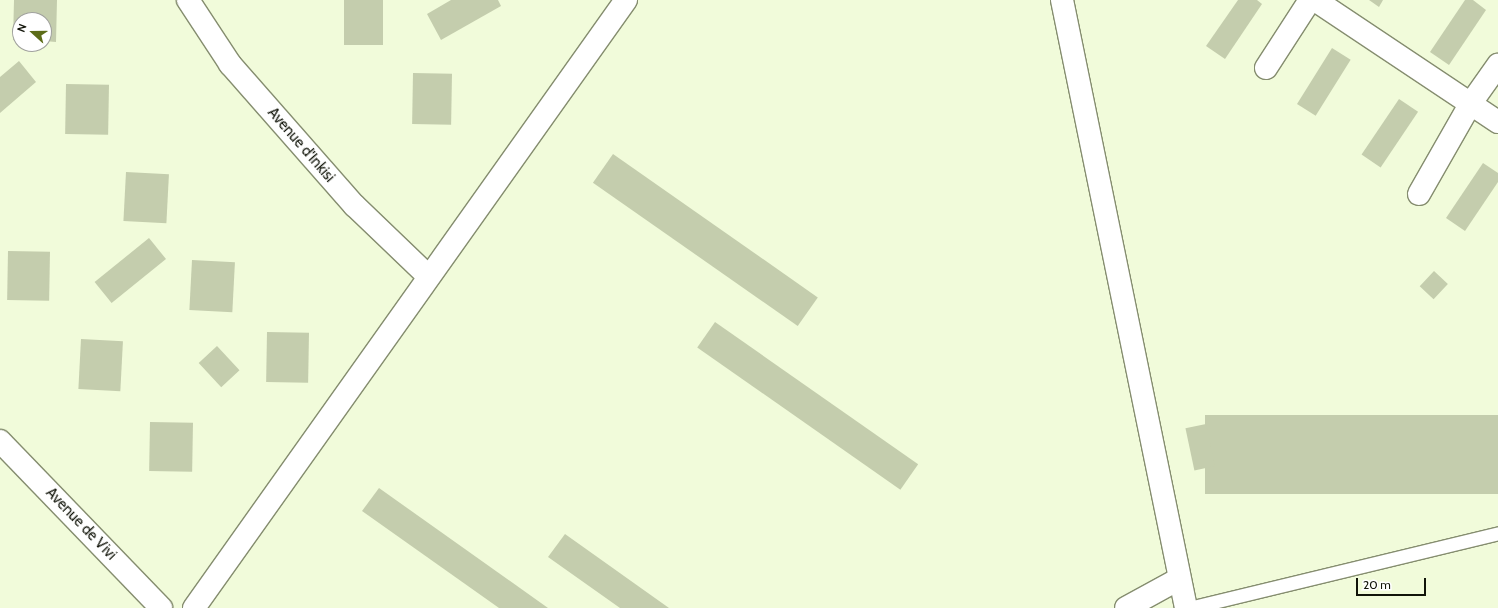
<!DOCTYPE html>
<style>
body{margin:0}
#map{position:relative;width:1498px;height:608px;overflow:hidden;background:#f1fbda;font-family:Cabin,sans-serif}
div>[style]{position:absolute}
.building>*{inset:0;background:#c4cdad;transform-origin:0 0}
.roads{filter:drop-shadow(1px 0 #858d6f) drop-shadow(-1px 0 #858d6f) drop-shadow(0 1px #858d6f) drop-shadow(0 -1px #858d6f)}
.lane>*{height:13px;margin:-6.5px;padding:0 6.5px;transform-origin:6.5px;border-radius:6.5px;background:#fff}
.street>*{height:22px;margin:-11px;padding:0 11px;transform-origin:11px;border-radius:11px;background:#fff}
span{translate:-50% -50%;white-space:nowrap;text-align:center;line-height:1.15;-webkit-text-stroke:3px #fff;paint-order:stroke}
.street-label{font-size:15px;color:#111409}
.north{position:absolute;left:12px;top:12px;width:40px;height:40px;box-sizing:border-box;background:#fff;border:1px solid #a0a19d;border-radius:50%;rotate:291deg;font-size:11px;font-weight:700;line-height:16px;text-align:center;color:#111409}
.north::after{content:'';display:block;margin:auto;width:14px;height:18px;background:#5c6c18;clip-path:polygon(50% 0,100% 100%,50% 72%,0 100%)}
.scale{position:absolute;left:1356px;top:578px;width:70px;height:18px;box-sizing:border-box;border:2px solid #111409;border-top:0;padding-left:5px;font-size:12px;line-height:14px;white-space:nowrap;color:#111409;-webkit-text-stroke:3px #fff;paint-order:stroke}
</style>
<div id="map">
<div class="building">
<div style="clip-path:polygon(14px 0,57px 0,56px 42px,44px 41px,44px 20px,20px 20px,20px 41px,13px 40px)"></div>
<div style="left:344px;top:0;width:39px;height:45px"></div>
<div style="clip-path:polygon(451px 0,498px 0,501px 6px,441px 40px,427px 14px)"></div>
<div style="clip-path:polygon(1238px 0,1257px 0,1262px 4px,1225px 59px,1206px 46px)"></div>
<div style="clip-path:polygon(1369px 0,1383px 0,1379px 7px)"></div>
<div style="clip-path:polygon(1465px 0,1473px 0,1486px 10px,1449px 65px,1430px 52px)"></div>
<div style="left:1332px;top:48px;width:22px;height:66px;rotate:32deg"></div>
<div style="clip-path:polygon(19px 61px,36px 82px,0 113px,0 77px)"></div>
<div style="left:413px;top:73px;width:39px;height:51px;rotate:1deg"></div>
<div style="left:66px;top:84px;width:43px;height:50px;rotate:1deg"></div>
<div style="left:1399px;top:99px;width:23px;height:67px;rotate:34deg"></div>
<div style="left:613px;top:154px;width:250px;height:35px;rotate:35deg"></div>
<div style="clip-path:polygon(1483px 163px,1498px 173px,1498px 182px,1465px 231px,1446px 218px)"></div>
<div style="left:126px;top:172px;width:43px;height:49px;rotate:3deg"></div>
<div style="left:149px;top:238px;width:27px;height:70px;rotate:51deg"></div>
<div style="left:8px;top:251px;width:42px;height:49px;rotate:1deg"></div>
<div style="left:192px;top:260px;width:43px;height:50px;rotate:3deg"></div>
<div style="left:1434px;top:271px;width:19px;height:21px;rotate:43deg"></div>
<div style="left:715px;top:322px;width:248px;height:31px;rotate:35deg"></div>
<div style="left:267px;top:332px;width:42px;height:50px;rotate:1deg"></div>
<div style="left:81px;top:339px;width:42px;height:50px;rotate:3deg"></div>
<div style="left:217px;top:346px;width:33px;height:25px;rotate:47deg"></div>
<div style="left:1498px;top:415px;width:79px;height:293px;rotate:90deg"></div>
<div style="left:150px;top:422px;width:43px;height:49px;rotate:1deg"></div>
<div style="left:1206px;top:424px;width:43px;height:21px;rotate:78deg"></div>
<div style="clip-path:polygon(379px 488px,548px 608px,499px 608px,362px 511px)"></div>
<div style="clip-path:polygon(565px 534px,669px 608px,620px 608px,548px 557px)"></div>
</div>
<div class="roads">
<div class="lane">
<div style="left:1189px;top:608px;width:318px;rotate:-13.6deg"></div>
</div>
<div class="street">
<div style="left:188px;top:0;width:77px;rotate:56.7deg"></div>
<div style="left:230px;top:64px;width:188px;rotate:48.7deg"></div>
<div style="left:354px;top:205px;width:103px;rotate:43.8deg"></div>
<div style="left:1062px;top:0;width:621px;rotate:78.47deg"></div>
<div style="left:1315px;top:0;width:220px;rotate:33.7deg"></div>
<div style="left:1266px;top:68px;width:81px;rotate:-57.1deg"></div>
<div style="left:1419px;top:194px;width:105px;rotate:-60.3deg"></div>
<div style="left:1471px;top:103px;width:47px;rotate:-54.6deg"></div>
<div style="left:0;top:441px;width:232px;rotate:46deg"></div>
<div style="left:194px;top:608px;width:746px;rotate:-54.61deg"></div>
<div style="left:1126px;top:608px;width:60px;rotate:-28.7deg"></div>
</div>
</div>
<div class="street-label">
<span style="left:301px;top:145px;rotate:49deg">Avenue d'Inkisi</span>
<span style="left:81px;top:524px;rotate:46deg">Avenue de Vivi</span>
</div>
<div class="north">N</div>
<div class="scale">20 m</div>
</div>
